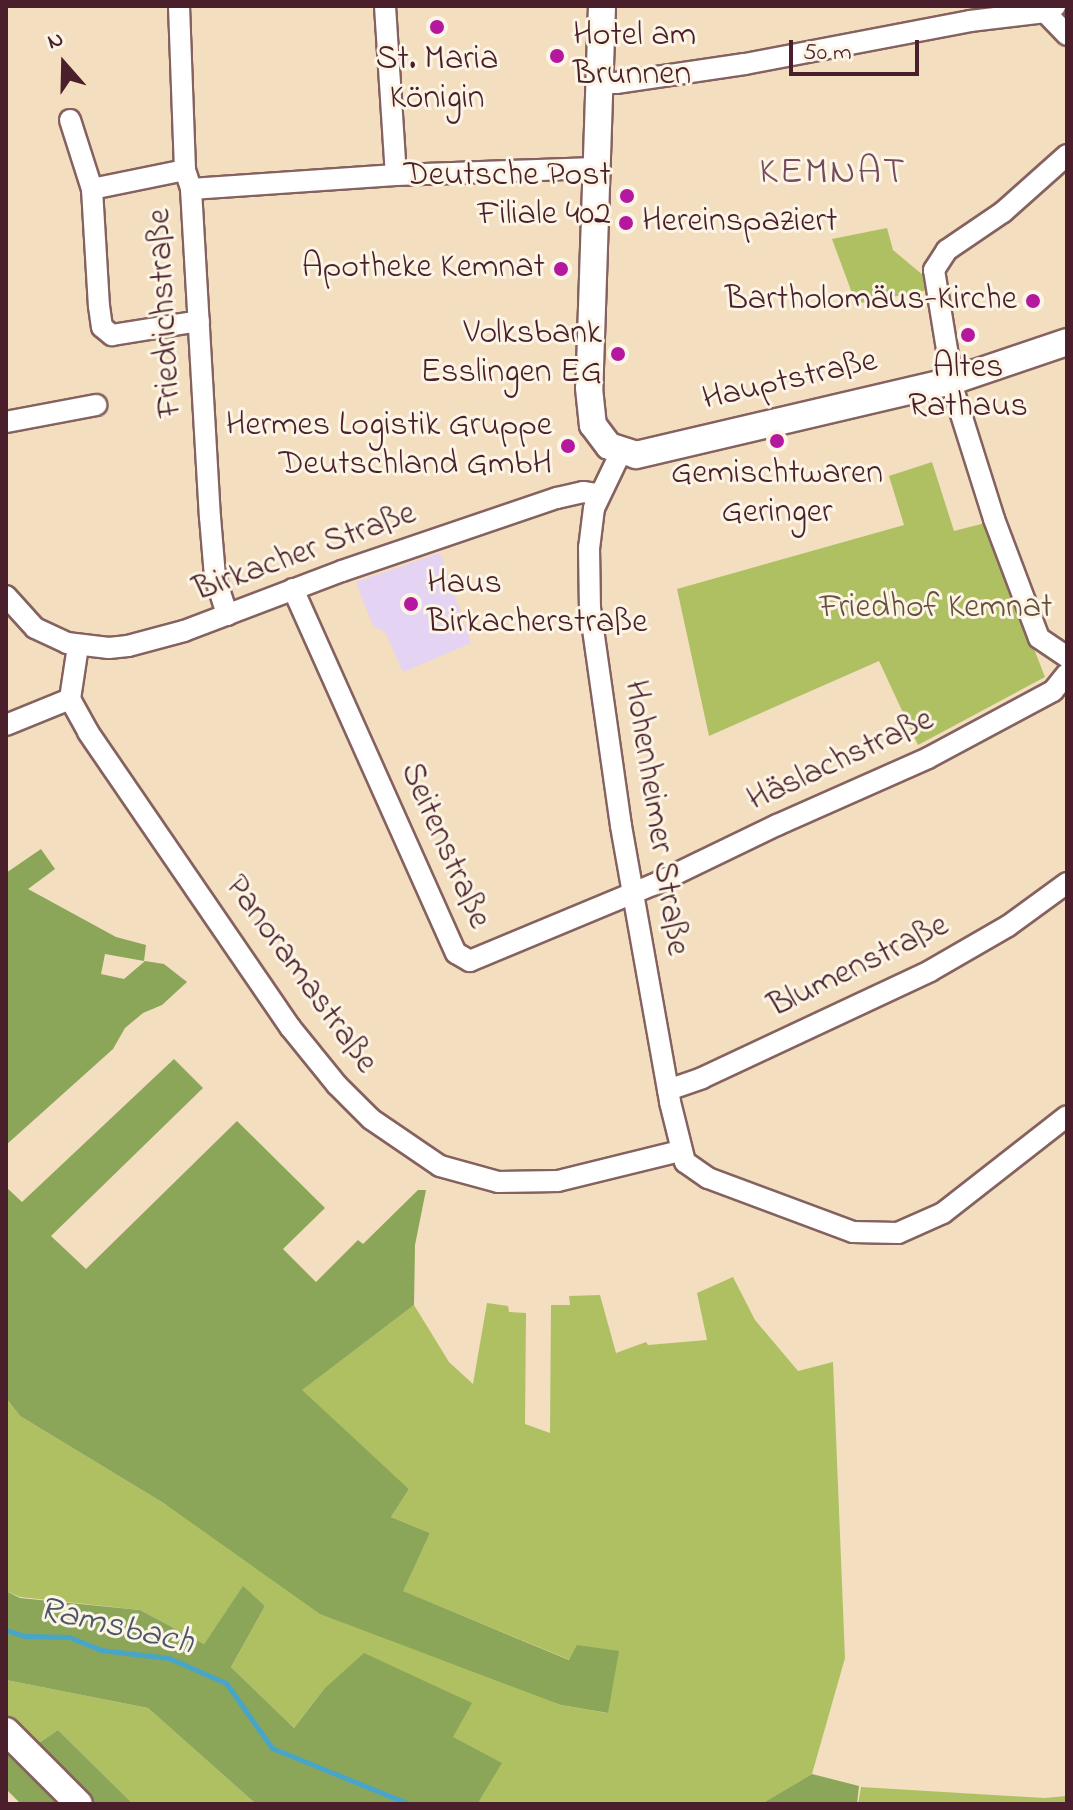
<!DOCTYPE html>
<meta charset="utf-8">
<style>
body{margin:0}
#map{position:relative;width:1073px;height:1810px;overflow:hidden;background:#f3dec0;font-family:"Indie Flower",sans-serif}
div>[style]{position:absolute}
.built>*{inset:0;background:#e4d3f2}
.green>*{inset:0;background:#afc063}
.forest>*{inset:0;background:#8ba659}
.stream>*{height:5px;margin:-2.5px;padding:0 2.5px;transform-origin:2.5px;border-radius:2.5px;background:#49a5c8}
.roads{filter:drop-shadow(2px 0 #85625f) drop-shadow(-2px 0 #85625f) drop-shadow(0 2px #85625f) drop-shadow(0 -2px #85625f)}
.minor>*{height:20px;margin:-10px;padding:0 10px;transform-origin:10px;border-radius:10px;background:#fff}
.major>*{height:26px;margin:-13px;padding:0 13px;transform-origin:13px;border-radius:13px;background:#fff}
.dots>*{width:22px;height:22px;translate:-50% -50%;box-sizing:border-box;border:4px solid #fcf5e5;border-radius:50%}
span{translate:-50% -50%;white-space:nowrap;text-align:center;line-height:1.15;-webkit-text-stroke:6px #fcf5e5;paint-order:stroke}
.poi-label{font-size:34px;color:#4a1f2b}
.left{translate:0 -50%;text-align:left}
.right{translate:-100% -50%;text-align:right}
.street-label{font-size:34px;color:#4a1f2b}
.park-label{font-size:34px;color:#684f3c}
.water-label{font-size:36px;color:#4a556a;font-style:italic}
.quarter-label{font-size:38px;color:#754a5d;letter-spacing:2px}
.frame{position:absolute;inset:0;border:8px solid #4a1f2b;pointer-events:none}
.north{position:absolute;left:24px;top:24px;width:80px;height:80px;-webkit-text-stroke:6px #fcf5e5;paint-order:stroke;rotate:340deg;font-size:22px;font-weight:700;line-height:32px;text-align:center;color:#4a1f2b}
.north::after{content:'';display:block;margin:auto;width:28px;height:36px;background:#4a1f2b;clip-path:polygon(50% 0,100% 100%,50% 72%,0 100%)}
.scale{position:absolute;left:789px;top:40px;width:130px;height:36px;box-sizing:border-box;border:4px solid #4a1f2b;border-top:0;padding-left:10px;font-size:24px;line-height:28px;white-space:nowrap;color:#4a1f2b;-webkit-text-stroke:6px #fcf5e5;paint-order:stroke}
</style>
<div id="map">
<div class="built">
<div style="clip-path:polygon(440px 553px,471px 643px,403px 672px,385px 632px,373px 626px,356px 582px)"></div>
</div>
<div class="green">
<div style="clip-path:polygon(887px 228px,893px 250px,924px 276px,928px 290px,856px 304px,832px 239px)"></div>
<div style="clip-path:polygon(932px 462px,954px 531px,985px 523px,1045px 677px,918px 745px,879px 661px,709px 736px,677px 589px,904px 525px,889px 476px)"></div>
<div style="clip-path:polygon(733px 1277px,755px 1320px,798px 1371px,833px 1362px,845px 1658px,812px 1774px,761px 1804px,483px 1804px,324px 1689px,294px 1728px,231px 1667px,265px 1606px,243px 1587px,204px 1644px,140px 1610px,20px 1597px,6px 1591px,6px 1398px,20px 1416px,165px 1504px,465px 1666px,561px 1705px,607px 1713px,618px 1651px,570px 1660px,402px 1591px,430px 1533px,391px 1517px,409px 1489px,301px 1390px,414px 1305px,449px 1362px,473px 1384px,487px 1303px,508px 1306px,509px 1312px,526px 1313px,525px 1424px,550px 1433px,551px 1305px,570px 1305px,569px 1296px,600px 1295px,616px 1353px,646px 1342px,648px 1345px,707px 1340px,697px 1293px)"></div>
<div style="clip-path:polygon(6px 1680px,148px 1708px,256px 1804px,133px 1804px,58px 1730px,33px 1747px,6px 1715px)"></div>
<div style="clip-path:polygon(861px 1787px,1044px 1798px,1067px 1796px,1067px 1804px,858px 1804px)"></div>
</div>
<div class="forest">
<div style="clip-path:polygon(41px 849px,55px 869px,28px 889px,116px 937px,146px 945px,144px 961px,105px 954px,101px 974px,124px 979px,145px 961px,164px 964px,187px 982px,162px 1005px,143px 1013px,125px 1028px,113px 1049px,6px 1145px,6px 873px)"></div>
<div style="clip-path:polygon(174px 1059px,203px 1088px,51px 1236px,86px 1269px,237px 1121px,325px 1208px,283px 1249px,316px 1282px,358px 1240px,363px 1244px,418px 1190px,426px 1190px,415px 1245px,414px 1305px,302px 1390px,409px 1489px,391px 1517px,430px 1533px,403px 1591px,569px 1660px,577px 1645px,619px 1651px,608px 1713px,561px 1705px,320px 1614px,165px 1504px,20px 1416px,6px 1398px,6px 1187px,22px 1202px)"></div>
<div style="clip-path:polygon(243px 1586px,265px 1606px,231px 1667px,294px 1728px,324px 1689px,364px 1653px,472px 1703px,453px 1737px,502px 1763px,479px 1801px,483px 1804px,256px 1804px,148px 1708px,6px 1680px,6px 1591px,20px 1598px,140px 1610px,204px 1644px)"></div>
<div style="clip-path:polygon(58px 1730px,133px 1804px,95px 1804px,33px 1747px)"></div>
<div style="clip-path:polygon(6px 1751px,56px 1803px,57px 1804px,21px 1804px,6px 1789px)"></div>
<div style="clip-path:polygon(812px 1774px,859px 1786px,857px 1804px,761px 1804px)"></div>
</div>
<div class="stream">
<div style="left:6px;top:1630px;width:20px;rotate:18deg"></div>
<div style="left:25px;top:1636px;width:44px;rotate:1.3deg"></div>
<div style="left:69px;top:1637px;width:35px;rotate:22deg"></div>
<div style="left:101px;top:1650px;width:68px;rotate:6.7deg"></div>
<div style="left:169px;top:1658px;width:62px;rotate:23.7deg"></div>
<div style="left:226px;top:1683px;width:80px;rotate:54.7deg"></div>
<div style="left:272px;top:1748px;width:148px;rotate:22.2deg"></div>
</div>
<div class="roads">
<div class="minor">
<div style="left:179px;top:6px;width:164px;rotate:87.9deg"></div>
<div style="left:185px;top:170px;width:20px;rotate:72deg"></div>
<div style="left:191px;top:189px;width:329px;rotate:86.7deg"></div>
<div style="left:210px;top:517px;width:60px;rotate:85.2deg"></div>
<div style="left:215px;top:577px;width:40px;rotate:72deg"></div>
<div style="left:385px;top:6px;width:169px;rotate:86.3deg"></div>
<div style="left:1045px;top:12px;width:32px;rotate:46deg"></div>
<div style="left:598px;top:83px;width:18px"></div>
<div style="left:616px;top:83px;width:130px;rotate:-8.4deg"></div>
<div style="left:745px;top:64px;width:229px;rotate:-10.8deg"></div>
<div style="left:970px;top:21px;width:76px;rotate:-6.8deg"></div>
<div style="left:1045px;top:12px;width:12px;rotate:-31deg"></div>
<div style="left:70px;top:120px;width:72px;rotate:72.3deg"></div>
<div style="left:1067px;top:155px;width:86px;rotate:138.3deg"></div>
<div style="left:1003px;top:212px;width:68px;rotate:145.8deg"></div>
<div style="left:947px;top:250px;width:24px;rotate:123deg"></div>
<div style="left:934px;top:270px;width:124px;rotate:80.7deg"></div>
<div style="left:954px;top:392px;width:133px;rotate:72.5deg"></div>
<div style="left:994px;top:519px;width:127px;rotate:69.3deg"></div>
<div style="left:1039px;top:638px;width:34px;rotate:34deg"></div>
<div style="left:185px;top:170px;width:95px;rotate:168.5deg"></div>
<div style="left:92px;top:189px;width:117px;rotate:86.6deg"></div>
<div style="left:99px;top:306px;width:21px;rotate:82deg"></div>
<div style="left:102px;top:327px;width:13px;rotate:39deg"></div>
<div style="left:112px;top:335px;width:88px;rotate:-9.1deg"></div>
<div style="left:191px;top:189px;width:205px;rotate:-3.9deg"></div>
<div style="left:396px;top:175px;width:199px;rotate:-2deg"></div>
<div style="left:6px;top:422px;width:92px;rotate:-10.7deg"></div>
<div style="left:621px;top:452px;width:62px;rotate:115.7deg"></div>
<div style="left:594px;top:508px;width:39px;rotate:97deg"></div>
<div style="left:589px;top:547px;width:61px;rotate:89.1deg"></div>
<div style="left:590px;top:608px;width:220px;rotate:81.9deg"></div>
<div style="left:621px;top:826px;width:280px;rotate:79.9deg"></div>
<div style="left:670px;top:1102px;width:62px;rotate:76deg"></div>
<div style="left:685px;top:1162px;width:28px;rotate:35deg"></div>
<div style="left:708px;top:1178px;width:155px;rotate:20.4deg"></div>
<div style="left:853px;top:1232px;width:45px;rotate:1.3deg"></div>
<div style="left:898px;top:1233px;width:49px;rotate:-24deg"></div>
<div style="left:943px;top:1213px;width:157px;rotate:-38deg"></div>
<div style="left:293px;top:589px;width:399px;rotate:65.9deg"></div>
<div style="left:456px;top:953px;width:16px;rotate:30deg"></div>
<div style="left:470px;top:961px;width:198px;rotate:-22.6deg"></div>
<div style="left:653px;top:885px;width:138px;rotate:-25.8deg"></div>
<div style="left:777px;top:825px;width:165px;rotate:-23.9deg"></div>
<div style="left:928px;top:758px;width:142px;rotate:-28.2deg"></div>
<div style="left:1053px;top:691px;width:22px;rotate:-51deg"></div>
<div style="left:6px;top:596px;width:43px;rotate:47.8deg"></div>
<div style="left:35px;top:628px;width:35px;rotate:25deg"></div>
<div style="left:67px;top:643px;width:42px;rotate:6.8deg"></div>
<div style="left:109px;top:648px;width:19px;rotate:-6deg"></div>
<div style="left:128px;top:646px;width:58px;rotate:-15deg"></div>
<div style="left:184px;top:631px;width:169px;rotate:-20.8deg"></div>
<div style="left:342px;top:571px;width:227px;rotate:-18.8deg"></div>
<div style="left:557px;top:498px;width:27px;rotate:-13deg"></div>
<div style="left:583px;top:492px;width:15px;rotate:8deg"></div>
<div style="left:78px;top:646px;width:54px;rotate:98.6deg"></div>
<div style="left:70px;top:699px;width:38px;rotate:61deg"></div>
<div style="left:88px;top:732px;width:358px;rotate:55.6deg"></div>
<div style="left:290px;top:1027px;width:75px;rotate:51deg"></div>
<div style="left:337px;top:1085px;width:48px;rotate:45deg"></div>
<div style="left:371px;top:1119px;width:83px;rotate:34.3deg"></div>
<div style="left:440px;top:1166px;width:60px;rotate:15.4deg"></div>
<div style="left:498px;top:1182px;width:60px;rotate:-1deg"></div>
<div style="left:558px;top:1181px;width:126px;rotate:-13.8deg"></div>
<div style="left:6px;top:725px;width:69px;rotate:-22.1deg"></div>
<div style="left:668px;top:1090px;width:36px;rotate:-19deg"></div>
<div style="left:702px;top:1078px;width:252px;rotate:-25.1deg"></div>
<div style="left:930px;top:971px;width:90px;rotate:-30deg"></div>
<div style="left:1008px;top:926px;width:73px;rotate:-36.1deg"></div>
</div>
<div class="major">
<div style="left:602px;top:6px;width:382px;rotate:91.9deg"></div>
<div style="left:589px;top:388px;width:37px;rotate:84deg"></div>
<div style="left:593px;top:425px;width:26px;rotate:53deg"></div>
<div style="left:609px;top:446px;width:28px;rotate:18deg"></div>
<div style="left:636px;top:455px;width:325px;rotate:-13.2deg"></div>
<div style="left:952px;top:381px;width:121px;rotate:-18.7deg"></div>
<div style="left:6px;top:1731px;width:103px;rotate:45deg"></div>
</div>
</div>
<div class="dots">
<div style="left:437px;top:27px;background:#b5179e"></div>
<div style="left:557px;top:56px;background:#b5179e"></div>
<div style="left:627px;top:196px;background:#b5179e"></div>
<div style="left:626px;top:223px;background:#b5179e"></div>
<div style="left:561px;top:269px;background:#b5179e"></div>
<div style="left:1033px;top:301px;background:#b5179e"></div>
<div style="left:968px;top:335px;background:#b5179e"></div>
<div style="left:618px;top:354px;background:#b5179e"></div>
<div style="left:777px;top:441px;background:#b5179e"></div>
<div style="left:568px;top:446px;background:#b5179e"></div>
<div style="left:411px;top:604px;background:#b5179e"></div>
</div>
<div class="poi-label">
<span class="left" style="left:573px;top:56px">Hotel am<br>Brunnen</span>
<span style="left:437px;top:80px">St. Maria<br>Königin</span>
<span class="right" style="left:611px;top:196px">Deutsche Post<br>Filiale 402</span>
<span class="left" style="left:642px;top:223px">Hereinspaziert</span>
<span class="right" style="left:545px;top:269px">Apotheke Kemnat</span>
<span class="right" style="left:1017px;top:301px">Bartholomäus-Kirche</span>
<span class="right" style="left:602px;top:354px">Volksbank<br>Esslingen EG</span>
<span style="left:968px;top:388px">Altes<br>Rathaus</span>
<span class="right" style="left:552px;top:446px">Hermes Logistik Gruppe<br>Deutschland GmbH</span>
<span style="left:777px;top:494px">Gemischtwaren<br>Geringer</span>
<span class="left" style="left:427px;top:604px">Haus<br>Birkacherstraße</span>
</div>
<div class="street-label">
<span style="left:166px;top:313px;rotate:-93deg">Friedrichstraße</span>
<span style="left:790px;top:381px;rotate:-13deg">Hauptstraße</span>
<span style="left:305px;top:553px;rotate:-20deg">Birkacher Straße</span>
<span style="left:841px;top:761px;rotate:-25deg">Häslachstraße</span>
<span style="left:655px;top:818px;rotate:81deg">Hohenheimer Straße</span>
<span style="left:444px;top:846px;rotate:66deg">Seitenstraße</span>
<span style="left:859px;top:967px;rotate:-26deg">Blumenstraße</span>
<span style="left:300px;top:975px;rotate:54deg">Panoramastraße</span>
</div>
<div class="park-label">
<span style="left:936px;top:609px">Friedhof Kemnat</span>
</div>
<div class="water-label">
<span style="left:116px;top:1627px;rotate:13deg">Ramsbach</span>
</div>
<div class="quarter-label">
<span style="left:833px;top:174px">KEMNAT</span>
</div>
<div class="frame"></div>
<div class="north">N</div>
<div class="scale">50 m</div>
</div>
